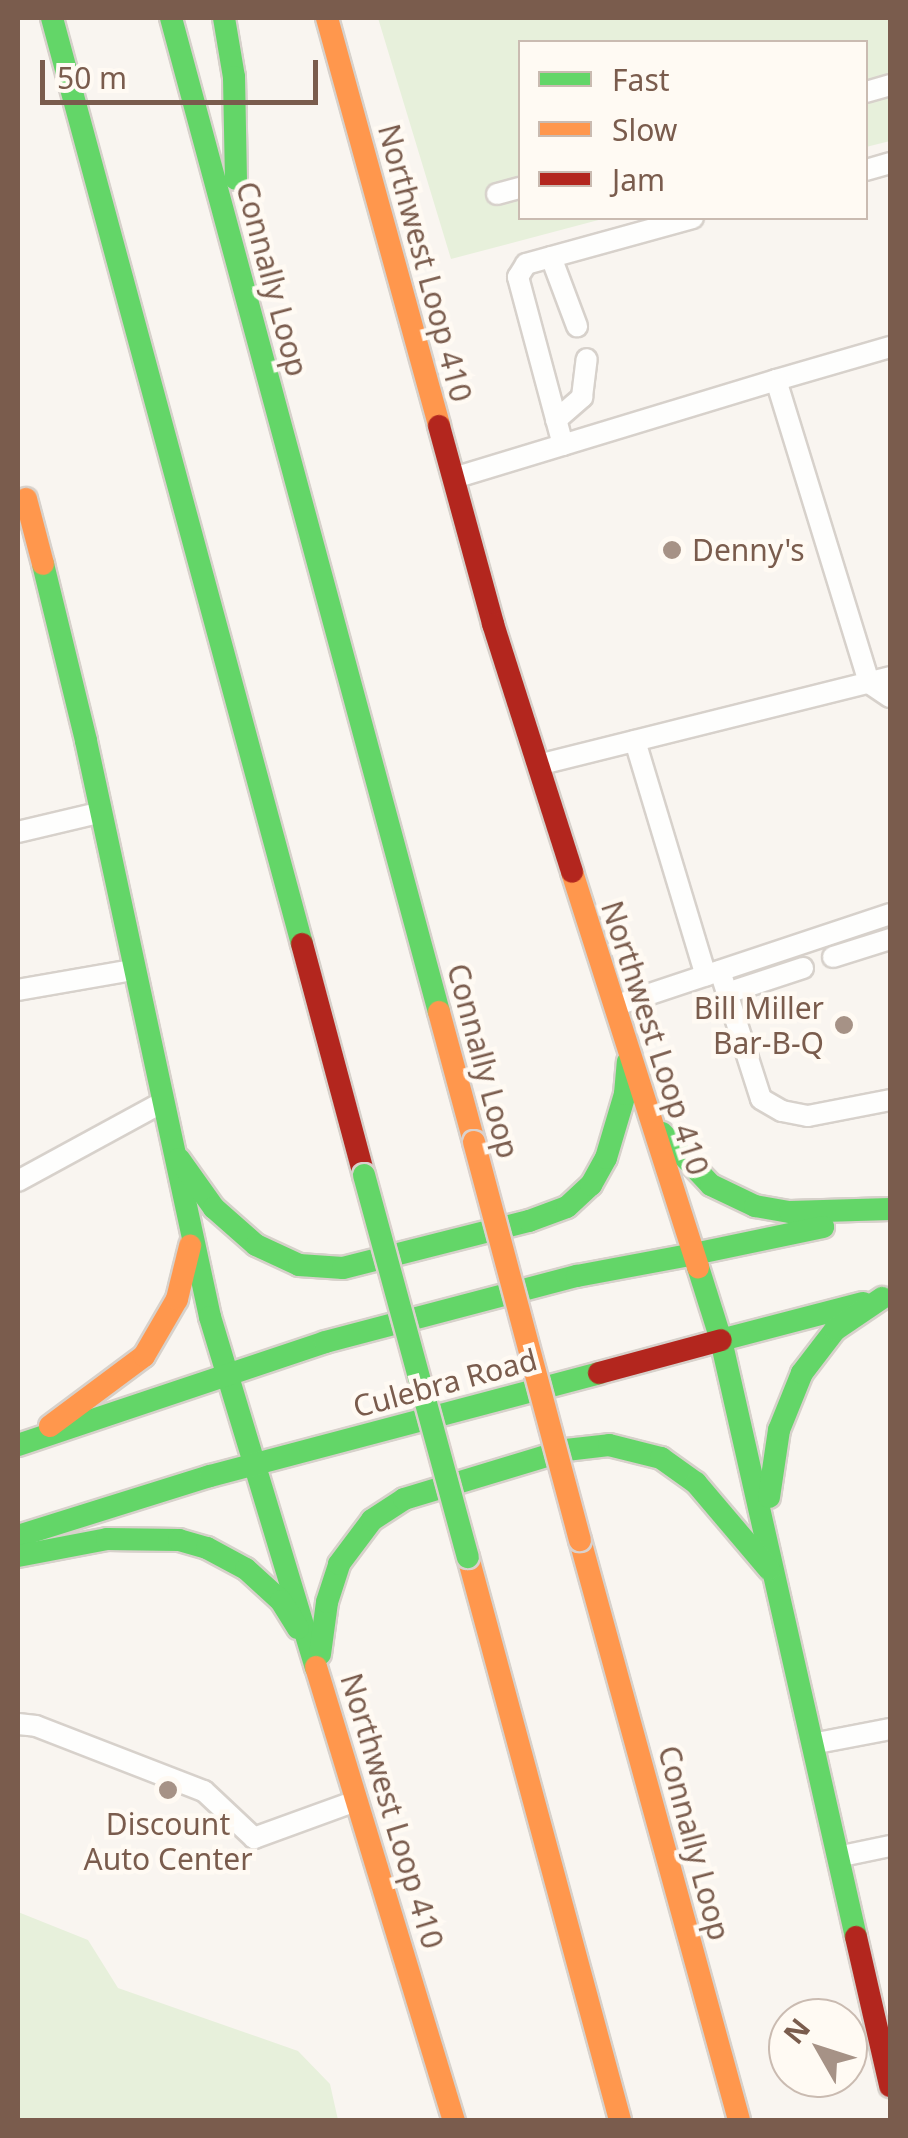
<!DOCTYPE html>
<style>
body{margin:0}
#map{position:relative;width:908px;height:2138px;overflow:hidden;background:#f9f5f0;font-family:"Noto Sans",sans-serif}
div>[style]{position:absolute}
.green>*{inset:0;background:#e7f0db}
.roads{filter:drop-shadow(2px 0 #d7d1cb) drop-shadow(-2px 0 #d7d1cb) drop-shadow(0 2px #d7d1cb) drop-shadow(0 -2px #d7d1cb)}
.lane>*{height:20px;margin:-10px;padding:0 10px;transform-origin:10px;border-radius:10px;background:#fefefd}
.fast>*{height:22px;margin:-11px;padding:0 11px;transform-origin:11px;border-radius:11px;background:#63d668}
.slow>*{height:22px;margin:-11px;padding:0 11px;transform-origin:11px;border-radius:11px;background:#ff974d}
.jam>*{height:22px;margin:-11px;padding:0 11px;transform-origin:11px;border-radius:11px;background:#b3261e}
.bridges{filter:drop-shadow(2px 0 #dad1cc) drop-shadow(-2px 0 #dad1cc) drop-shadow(0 2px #dad1cc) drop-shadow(0 -2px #dad1cc)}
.fast-bridge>*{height:22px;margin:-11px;padding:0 11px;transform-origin:11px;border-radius:11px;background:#63d668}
.slow-bridge>*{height:22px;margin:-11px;padding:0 11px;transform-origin:11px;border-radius:11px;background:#ff974d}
.dots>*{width:28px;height:28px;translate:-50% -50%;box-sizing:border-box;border:5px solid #fffaf3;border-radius:50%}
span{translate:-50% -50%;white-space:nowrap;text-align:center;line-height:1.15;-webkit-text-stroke:9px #fffaf3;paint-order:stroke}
.street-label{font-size:30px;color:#7a5c4d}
.poi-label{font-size:30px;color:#7a5c4d}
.left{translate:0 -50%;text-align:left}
.right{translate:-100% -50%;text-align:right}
.frame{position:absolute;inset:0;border:20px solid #7a5c4d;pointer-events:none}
.legend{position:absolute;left:518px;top:40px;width:350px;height:180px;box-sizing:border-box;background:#fffaf3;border:2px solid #cabbb1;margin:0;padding:12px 18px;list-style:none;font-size:30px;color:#7a5c4d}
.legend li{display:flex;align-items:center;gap:20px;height:50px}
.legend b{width:50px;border:2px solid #cabbb1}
.north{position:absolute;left:768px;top:1998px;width:100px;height:100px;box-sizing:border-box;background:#fffaf3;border:2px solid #cabbb1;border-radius:50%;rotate:309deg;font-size:28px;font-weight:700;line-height:40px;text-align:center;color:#7a5c4d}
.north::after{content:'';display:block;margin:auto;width:35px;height:45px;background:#a69286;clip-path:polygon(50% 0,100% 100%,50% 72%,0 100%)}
.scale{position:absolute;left:40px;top:60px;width:278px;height:45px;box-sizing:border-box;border:5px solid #7a5c4d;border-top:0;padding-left:12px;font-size:30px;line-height:35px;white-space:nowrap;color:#7a5c4d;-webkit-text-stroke:8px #fffaf3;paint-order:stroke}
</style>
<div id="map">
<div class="green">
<div style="clip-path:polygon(378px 18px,890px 18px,890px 141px,866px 147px,866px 42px,520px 42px,520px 218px,606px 218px,451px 259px)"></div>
<div style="clip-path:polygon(18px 1912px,88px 1940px,118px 1988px,298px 2051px,330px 2084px,338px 2120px,18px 2120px)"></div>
</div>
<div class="roads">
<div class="lane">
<div style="left:866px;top:92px;width:25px;rotate:-16deg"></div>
<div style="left:866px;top:170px;width:25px;rotate:-16deg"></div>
<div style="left:497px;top:194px;width:24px;rotate:-15deg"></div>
<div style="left:551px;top:257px;width:74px;rotate:69.4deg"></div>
<div style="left:776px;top:380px;width:119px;rotate:-16.1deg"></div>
<div style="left:556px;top:420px;width:35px;rotate:-41deg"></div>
<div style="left:582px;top:397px;width:38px;rotate:-83deg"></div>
<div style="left:563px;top:445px;width:174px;rotate:-105deg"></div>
<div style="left:518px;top:277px;width:15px;rotate:-58deg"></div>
<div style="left:526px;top:264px;width:173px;rotate:-15.4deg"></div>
<div style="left:454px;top:478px;width:337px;rotate:-16.9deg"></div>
<div style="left:776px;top:380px;width:317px;rotate:72.9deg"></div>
<div style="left:869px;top:683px;width:25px;rotate:34deg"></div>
<div style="left:635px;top:741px;width:245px;rotate:73.2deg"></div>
<div style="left:538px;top:765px;width:363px;rotate:-14deg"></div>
<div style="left:18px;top:832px;width:82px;rotate:-13.4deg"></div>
<div style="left:833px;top:957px;width:60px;rotate:-17.5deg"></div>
<div style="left:720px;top:971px;width:134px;rotate:72.2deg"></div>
<div style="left:761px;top:1099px;width:24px;rotate:30deg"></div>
<div style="left:782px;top:1111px;width:26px;rotate:11deg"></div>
<div style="left:808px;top:1116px;width:84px;rotate:-11deg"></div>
<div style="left:18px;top:990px;width:117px;rotate:-9.9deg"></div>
<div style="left:727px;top:993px;width:80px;rotate:-18.2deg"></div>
<div style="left:617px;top:1005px;width:288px;rotate:-18.4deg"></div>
<div style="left:18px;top:1181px;width:163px;rotate:-28.6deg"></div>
<div style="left:18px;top:1724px;width:18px;rotate:6deg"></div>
<div style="left:36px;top:1726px;width:180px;rotate:21.2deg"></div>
<div style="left:204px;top:1791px;width:69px;rotate:43.2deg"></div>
<div style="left:254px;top:1838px;width:105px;rotate:-20deg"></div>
<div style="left:812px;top:1744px;width:79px;rotate:-10.9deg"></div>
<div style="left:842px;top:1856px;width:49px;rotate:-11.8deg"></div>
</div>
<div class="fast">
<div style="left:52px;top:18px;width:959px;rotate:74.89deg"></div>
<div style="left:171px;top:18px;width:1029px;rotate:74.91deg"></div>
<div style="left:224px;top:18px;width:60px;rotate:80.4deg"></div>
<div style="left:234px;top:77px;width:102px;rotate:88.9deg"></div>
<div style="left:43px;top:564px;width:182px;rotate:76.3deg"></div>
<div style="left:86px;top:741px;width:589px;rotate:77.85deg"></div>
<div style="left:210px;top:1317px;width:366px;rotate:73.2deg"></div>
<div style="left:662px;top:1133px;width:71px;rotate:46.7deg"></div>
<div style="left:711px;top:1185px;width:49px;rotate:25.5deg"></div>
<div style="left:755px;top:1206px;width:36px;rotate:10deg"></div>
<div style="left:790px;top:1212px;width:100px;rotate:-1.7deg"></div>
<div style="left:179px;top:1159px;width:60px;rotate:54.5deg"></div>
<div style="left:214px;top:1208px;width:56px;rotate:41.4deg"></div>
<div style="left:256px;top:1245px;width:47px;rotate:24.9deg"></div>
<div style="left:299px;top:1265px;width:44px;rotate:3.9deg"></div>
<div style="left:343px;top:1268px;width:192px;rotate:-14.2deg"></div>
<div style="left:529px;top:1221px;width:40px;rotate:-20.2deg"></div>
<div style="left:567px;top:1207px;width:33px;rotate:-43deg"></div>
<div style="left:591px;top:1185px;width:31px;rotate:-61deg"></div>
<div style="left:606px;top:1158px;width:67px;rotate:-73.5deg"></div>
<div style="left:625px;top:1094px;width:32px;rotate:-85deg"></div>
<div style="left:694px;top:1254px;width:132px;rotate:-11.8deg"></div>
<div style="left:698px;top:1267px;width:77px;rotate:72.5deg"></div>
<div style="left:721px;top:1340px;width:612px;rotate:77.26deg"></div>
<div style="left:721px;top:1340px;width:147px;rotate:-14.6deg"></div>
<div style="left:18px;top:1445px;width:324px;rotate:-18.5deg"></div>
<div style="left:325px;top:1342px;width:260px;rotate:-14.7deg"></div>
<div style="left:577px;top:1276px;width:119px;rotate:-10.6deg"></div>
<div style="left:769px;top:1497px;width:68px;rotate:-81.5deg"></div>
<div style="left:779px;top:1430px;width:61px;rotate:-68deg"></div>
<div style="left:802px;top:1373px;width:54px;rotate:-52.5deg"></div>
<div style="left:835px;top:1330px;width:57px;rotate:-34.2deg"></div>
<div style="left:18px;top:1536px;width:201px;rotate:-17.4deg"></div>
<div style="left:210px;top:1476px;width:402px;rotate:-14.8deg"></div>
<div style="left:18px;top:1556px;width:91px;rotate:-10.8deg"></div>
<div style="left:107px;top:1539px;width:72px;rotate:0.8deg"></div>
<div style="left:179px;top:1540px;width:29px;rotate:16deg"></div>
<div style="left:207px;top:1548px;width:44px;rotate:28.3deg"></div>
<div style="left:246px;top:1569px;width:47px;rotate:42.4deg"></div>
<div style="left:281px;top:1601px;width:32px;rotate:58deg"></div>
<div style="left:320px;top:1654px;width:52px;rotate:-82.3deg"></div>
<div style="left:327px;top:1602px;width:40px;rotate:-72deg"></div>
<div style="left:339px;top:1564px;width:55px;rotate:-53.1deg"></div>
<div style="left:372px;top:1520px;width:38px;rotate:-33deg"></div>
<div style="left:404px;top:1499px;width:169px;rotate:-16.8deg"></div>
<div style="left:566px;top:1450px;width:43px;rotate:-6.6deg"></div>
<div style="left:609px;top:1445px;width:54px;rotate:14deg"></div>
<div style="left:661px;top:1458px;width:43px;rotate:35.5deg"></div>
<div style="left:696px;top:1483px;width:113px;rotate:49.7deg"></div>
</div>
<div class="slow">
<div style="left:327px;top:18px;width:423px;rotate:74.6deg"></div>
<div style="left:26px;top:499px;width:67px;rotate:75.3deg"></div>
<div style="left:572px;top:872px;width:415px;rotate:72.3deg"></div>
<div style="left:439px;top:1012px;width:135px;rotate:74.9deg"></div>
<div style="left:50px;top:1426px;width:117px;rotate:-36.7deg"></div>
<div style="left:144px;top:1356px;width:66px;rotate:-59.9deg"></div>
<div style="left:177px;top:1299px;width:55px;rotate:-76.2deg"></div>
<div style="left:580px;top:1540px;width:601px;rotate:74.67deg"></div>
<div style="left:468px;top:1557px;width:583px;rotate:74.89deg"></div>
<div style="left:316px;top:1667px;width:474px;rotate:73.1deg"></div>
</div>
<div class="jam">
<div style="left:439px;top:426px;width:205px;rotate:74.7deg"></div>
<div style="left:493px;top:624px;width:260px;rotate:72.3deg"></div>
<div style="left:302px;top:944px;width:239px;rotate:75deg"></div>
<div style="left:599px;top:1373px;width:126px;rotate:-15.1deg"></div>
<div style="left:856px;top:1937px;width:153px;rotate:77.1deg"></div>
</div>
</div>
<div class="bridges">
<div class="fast-bridge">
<div style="left:364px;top:1175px;width:396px;rotate:74.8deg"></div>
</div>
<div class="slow-bridge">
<div style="left:474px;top:1142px;width:412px;rotate:75.1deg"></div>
</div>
</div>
<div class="dots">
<div style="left:672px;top:550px;background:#a69286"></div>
<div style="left:844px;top:1025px;background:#a69286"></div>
<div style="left:168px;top:1790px;background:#a69286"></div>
</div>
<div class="street-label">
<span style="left:425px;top:263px;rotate:75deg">Northwest Loop 410</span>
<span style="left:272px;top:279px;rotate:75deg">Connally Loop</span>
<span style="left:655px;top:1038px;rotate:72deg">Northwest Loop 410</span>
<span style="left:483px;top:1061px;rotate:75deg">Connally Loop</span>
<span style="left:445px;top:1383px;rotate:-15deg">Culebra Road</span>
<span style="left:392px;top:1811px;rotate:73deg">Northwest Loop 410</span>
<span style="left:694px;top:1843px;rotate:75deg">Connally Loop</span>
</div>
<div class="poi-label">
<span class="left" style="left:692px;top:550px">Denny's</span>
<span class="right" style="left:824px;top:1025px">Bill Miller<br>Bar-B-Q</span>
<span style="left:168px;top:1841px">Discount<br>Auto Center</span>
</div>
<div class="frame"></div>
<ul class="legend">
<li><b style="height:12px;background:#63d668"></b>Fast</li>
<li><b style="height:12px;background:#ff974d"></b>Slow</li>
<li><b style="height:12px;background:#b3261e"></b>Jam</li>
</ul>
<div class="north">N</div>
<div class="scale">50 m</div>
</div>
